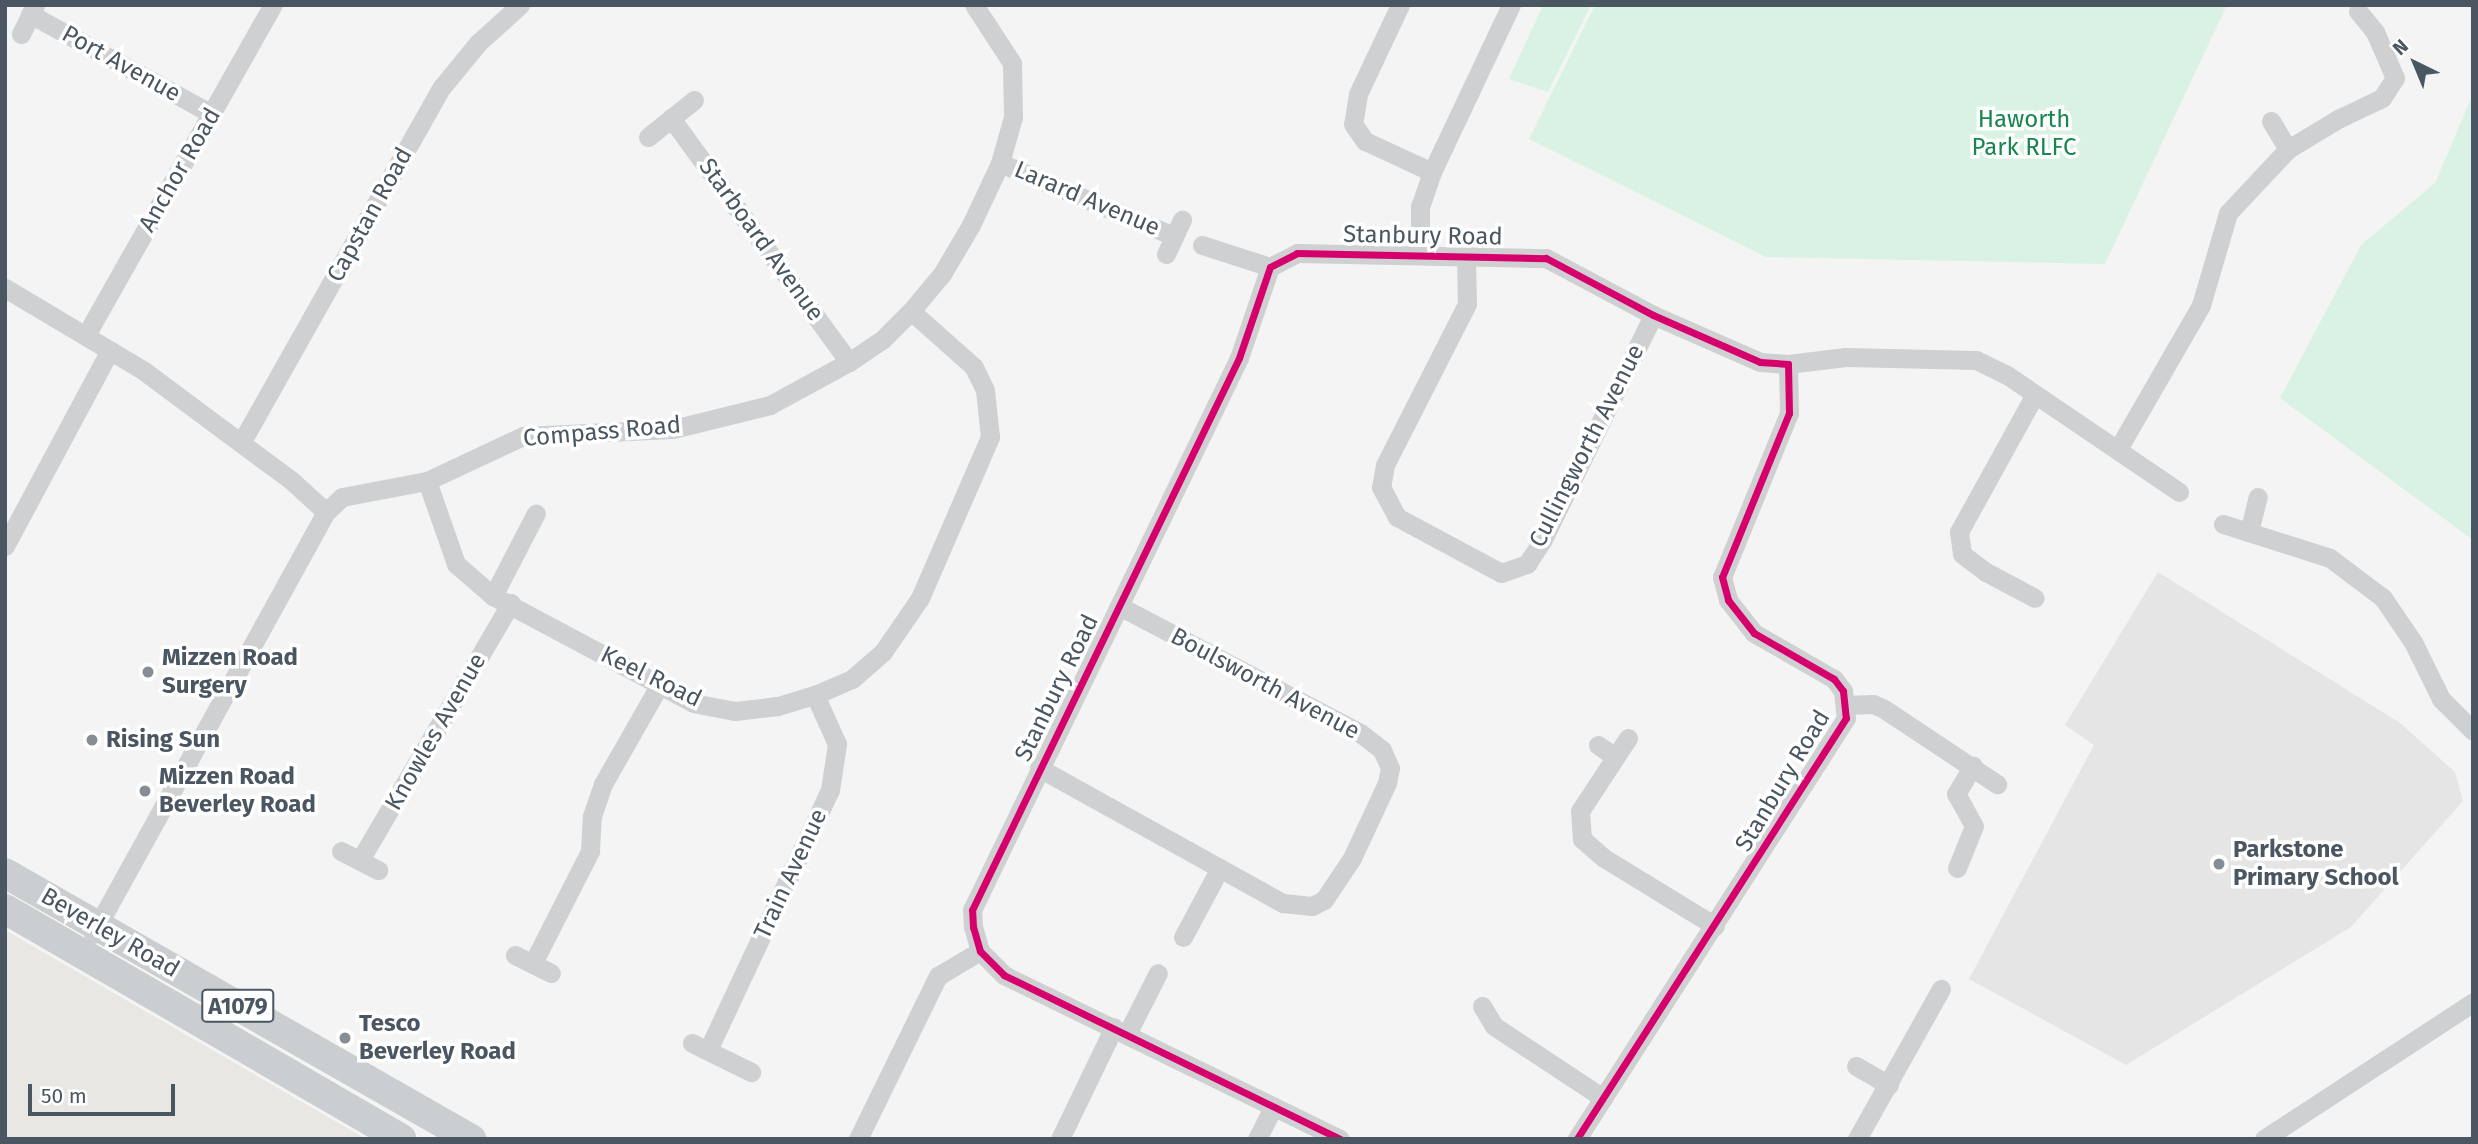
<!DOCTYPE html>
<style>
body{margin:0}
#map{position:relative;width:2478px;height:1144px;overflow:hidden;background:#f4f4f4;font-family:"Fira Sans",sans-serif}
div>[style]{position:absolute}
.commercial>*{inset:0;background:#e8e7e3}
.education>*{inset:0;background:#e6e5e6}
.green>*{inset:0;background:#d9f2e3}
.street>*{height:19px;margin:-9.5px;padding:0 9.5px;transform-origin:9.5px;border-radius:9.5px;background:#ced0d2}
.primary>*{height:30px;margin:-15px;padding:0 15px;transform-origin:15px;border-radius:15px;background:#caced1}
.cycleway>*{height:7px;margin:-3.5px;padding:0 3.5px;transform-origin:3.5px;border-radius:3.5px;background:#d6006c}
.dots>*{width:19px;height:19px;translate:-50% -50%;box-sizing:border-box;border:4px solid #fff;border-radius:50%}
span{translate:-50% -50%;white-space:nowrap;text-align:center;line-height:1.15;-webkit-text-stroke:7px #fff;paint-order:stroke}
.shield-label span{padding:2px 5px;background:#fff;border:2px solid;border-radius:5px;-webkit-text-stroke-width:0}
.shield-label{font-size:23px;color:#4a5661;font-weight:700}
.street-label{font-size:24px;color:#4a5661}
.park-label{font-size:24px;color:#17864f}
.poi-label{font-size:24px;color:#4a5661;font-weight:700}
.left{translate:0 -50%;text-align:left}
.frame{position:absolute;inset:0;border:7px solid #4a5661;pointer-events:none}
.north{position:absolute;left:2380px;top:28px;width:70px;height:70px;-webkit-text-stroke:5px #fff;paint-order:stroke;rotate:317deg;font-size:19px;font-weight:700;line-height:28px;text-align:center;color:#4a5661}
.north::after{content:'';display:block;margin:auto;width:24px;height:32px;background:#4a5661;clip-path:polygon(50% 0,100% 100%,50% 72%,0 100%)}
.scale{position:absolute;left:28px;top:1084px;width:147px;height:32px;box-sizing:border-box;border:4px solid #4a5661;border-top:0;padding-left:9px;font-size:21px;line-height:24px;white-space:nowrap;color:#4a5661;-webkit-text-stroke:5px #fff;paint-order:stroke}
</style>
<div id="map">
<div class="commercial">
<div style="clip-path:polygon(5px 930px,366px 1139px,5px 1139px)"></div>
</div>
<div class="education">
<div style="clip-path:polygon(2158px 572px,2400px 723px,2455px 772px,2463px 801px,2351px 927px,2126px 1065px,1969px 979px,2094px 745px,2065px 725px)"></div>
</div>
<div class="green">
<div style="clip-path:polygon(1543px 5px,1591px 5px,1548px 92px,1509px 79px)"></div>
<div style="clip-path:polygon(1595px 5px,2227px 5px,2105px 264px,1766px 257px,1529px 139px)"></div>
<div style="clip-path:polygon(2473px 94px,2473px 540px,2280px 398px,2361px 245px,2435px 183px)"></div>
</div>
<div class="street">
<div style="left:1400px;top:5px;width:98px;rotate:115.3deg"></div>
<div style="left:1358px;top:94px;width:30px;rotate:99deg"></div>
<div style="left:1353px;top:124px;width:21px;rotate:55deg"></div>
<div style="left:1365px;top:141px;width:74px;rotate:24.8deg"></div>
<div style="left:1432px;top:172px;width:36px;rotate:109deg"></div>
<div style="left:1420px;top:206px;width:46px;rotate:90deg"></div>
<div style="left:30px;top:14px;width:208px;rotate:28.8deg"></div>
<div style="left:21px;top:34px;width:32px;rotate:-64deg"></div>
<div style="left:671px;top:118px;width:302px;rotate:53.9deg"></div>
<div style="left:2271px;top:121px;width:33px;rotate:59deg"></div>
<div style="left:648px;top:137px;width:59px;rotate:-38.8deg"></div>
<div style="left:1000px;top:163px;width:189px;rotate:22.8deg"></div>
<div style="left:1432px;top:172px;width:185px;rotate:-64.7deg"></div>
<div style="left:1202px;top:245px;width:71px;rotate:17.9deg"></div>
<div style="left:1166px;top:254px;width:38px;rotate:-65deg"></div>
<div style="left:1466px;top:254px;width:50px;rotate:88.9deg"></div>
<div style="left:1467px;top:304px;width:181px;rotate:117deg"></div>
<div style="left:1385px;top:465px;width:22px;rotate:100deg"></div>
<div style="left:1381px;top:487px;width:34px;rotate:62deg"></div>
<div style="left:1397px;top:517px;width:118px;rotate:28.3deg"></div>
<div style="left:1501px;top:573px;width:28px;rotate:-19deg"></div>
<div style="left:1527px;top:564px;width:27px;rotate:-57deg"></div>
<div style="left:1542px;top:541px;width:252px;rotate:-63.8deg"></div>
<div style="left:5px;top:288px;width:162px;rotate:30.8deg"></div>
<div style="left:144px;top:371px;width:184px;rotate:36.6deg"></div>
<div style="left:292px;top:481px;width:46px;rotate:42.4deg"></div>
<div style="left:86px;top:335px;width:379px;rotate:-60.5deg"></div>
<div style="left:1788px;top:364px;width:58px;rotate:-6.9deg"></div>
<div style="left:1846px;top:357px;width:130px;rotate:1.3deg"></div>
<div style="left:1976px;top:360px;width:34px;rotate:26deg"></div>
<div style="left:2007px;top:375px;width:208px;rotate:34.2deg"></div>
<div style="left:2034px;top:396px;width:155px;rotate:118.9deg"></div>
<div style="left:1959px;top:532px;width:22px;rotate:82deg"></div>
<div style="left:1962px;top:554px;width:30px;rotate:37deg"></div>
<div style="left:1986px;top:572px;width:55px;rotate:28deg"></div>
<div style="left:241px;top:443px;width:409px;rotate:-60.6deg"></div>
<div style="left:442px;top:87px;width:57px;rotate:-50.7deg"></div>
<div style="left:478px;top:43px;width:57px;rotate:-42.1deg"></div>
<div style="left:2118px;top:449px;width:166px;rotate:-60deg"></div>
<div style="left:2201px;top:305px;width:96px;rotate:-73.6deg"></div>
<div style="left:2228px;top:213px;width:88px;rotate:-46.8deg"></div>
<div style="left:2288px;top:149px;width:58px;rotate:-31deg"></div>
<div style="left:2338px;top:119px;width:49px;rotate:-25.5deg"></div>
<div style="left:2382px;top:98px;width:24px;rotate:-57deg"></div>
<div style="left:2395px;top:78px;width:50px;rotate:-113.5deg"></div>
<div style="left:2375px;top:32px;width:27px;rotate:-129deg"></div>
<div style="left:427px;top:481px;width:88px;rotate:70.7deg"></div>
<div style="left:456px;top:564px;width:49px;rotate:40.9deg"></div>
<div style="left:493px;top:596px;width:227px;rotate:28.1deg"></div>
<div style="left:693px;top:703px;width:43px;rotate:10.8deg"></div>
<div style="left:735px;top:711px;width:43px;rotate:-6.6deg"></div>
<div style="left:778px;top:706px;width:39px;rotate:-17deg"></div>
<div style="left:815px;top:695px;width:40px;rotate:-23.4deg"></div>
<div style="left:852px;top:679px;width:41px;rotate:-41.1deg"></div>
<div style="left:883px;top:652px;width:65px;rotate:-55.6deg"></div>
<div style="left:920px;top:598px;width:176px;rotate:-66.5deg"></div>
<div style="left:990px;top:437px;width:47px;rotate:-96.1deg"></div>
<div style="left:985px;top:390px;width:25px;rotate:-116deg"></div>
<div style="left:974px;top:367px;width:84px;rotate:-138.4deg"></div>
<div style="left:2223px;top:524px;width:112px;rotate:17.6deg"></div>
<div style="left:2330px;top:558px;width:66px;rotate:37deg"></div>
<div style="left:2383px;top:598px;width:53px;rotate:55.7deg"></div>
<div style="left:2413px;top:642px;width:64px;rotate:63.8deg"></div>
<div style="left:2441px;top:699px;width:45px;rotate:45deg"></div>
<div style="left:2249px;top:532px;width:36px;rotate:-76deg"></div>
<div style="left:5px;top:546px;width:222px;rotate:-61.8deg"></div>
<div style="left:493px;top:596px;width:93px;rotate:-62.6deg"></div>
<div style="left:1847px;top:705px;width:26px;rotate:-2deg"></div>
<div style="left:1873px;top:704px;width:12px;rotate:24deg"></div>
<div style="left:1884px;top:709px;width:136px;rotate:33.6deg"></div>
<div style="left:1628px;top:738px;width:87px;rotate:123.3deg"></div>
<div style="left:1580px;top:811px;width:28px;rotate:86deg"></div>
<div style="left:1582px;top:839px;width:29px;rotate:41deg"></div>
<div style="left:1604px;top:858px;width:130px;rotate:31.5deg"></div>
<div style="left:1598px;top:745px;width:21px;rotate:35deg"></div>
<div style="left:1039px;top:768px;width:279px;rotate:29deg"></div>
<div style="left:1283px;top:903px;width:29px;rotate:6deg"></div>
<div style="left:1312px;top:906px;width:13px;rotate:-27deg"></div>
<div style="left:1324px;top:900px;width:50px;rotate:-56.3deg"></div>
<div style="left:1352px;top:858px;width:83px;rotate:-65deg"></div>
<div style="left:1387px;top:783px;width:15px;rotate:-79deg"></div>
<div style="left:1390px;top:768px;width:20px;rotate:-114deg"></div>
<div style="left:1382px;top:750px;width:28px;rotate:-142deg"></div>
<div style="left:1360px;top:733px;width:272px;rotate:-152.2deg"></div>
<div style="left:341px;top:851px;width:42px;rotate:27.2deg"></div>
<div style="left:360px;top:860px;width:298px;rotate:-59.6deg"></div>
<div style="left:1957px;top:868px;width:45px;rotate:-68deg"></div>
<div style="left:1974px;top:826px;width:37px;rotate:-119deg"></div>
<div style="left:1956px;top:794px;width:33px;rotate:-59deg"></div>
<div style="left:93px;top:934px;width:482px;rotate:-61.1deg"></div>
<div style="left:326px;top:512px;width:22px;rotate:-43deg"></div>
<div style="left:342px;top:497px;width:86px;rotate:-10.7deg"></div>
<div style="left:427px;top:481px;width:106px;rotate:-25.1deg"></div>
<div style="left:523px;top:436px;width:150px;rotate:-2.7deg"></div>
<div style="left:673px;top:429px;width:100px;rotate:-13.9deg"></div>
<div style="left:770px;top:405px;width:90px;rotate:-28.6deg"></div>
<div style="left:849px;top:362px;width:40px;rotate:-34deg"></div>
<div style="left:882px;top:340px;width:41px;rotate:-45deg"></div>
<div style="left:911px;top:311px;width:48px;rotate:-50deg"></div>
<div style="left:942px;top:274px;width:57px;rotate:-59.4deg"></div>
<div style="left:971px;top:225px;width:68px;rotate:-64.9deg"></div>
<div style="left:1000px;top:163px;width:48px;rotate:-74.2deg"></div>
<div style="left:1013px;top:117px;width:54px;rotate:-91.1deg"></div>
<div style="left:1012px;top:63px;width:69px;rotate:-123.2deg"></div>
<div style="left:1183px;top:937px;width:78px;rotate:-61.8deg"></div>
<div style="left:515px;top:955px;width:40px;rotate:26.6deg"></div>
<div style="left:533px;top:963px;width:126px;rotate:-63deg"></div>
<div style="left:590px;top:851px;width:35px;rotate:-87deg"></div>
<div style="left:592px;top:816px;width:34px;rotate:-71deg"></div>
<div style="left:603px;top:784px;width:113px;rotate:-60.3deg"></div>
<div style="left:1482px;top:1006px;width:23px;rotate:59deg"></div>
<div style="left:1494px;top:1026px;width:131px;rotate:33.4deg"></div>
<div style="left:1127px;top:1034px;width:68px;rotate:-63.1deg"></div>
<div style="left:692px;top:1043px;width:66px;rotate:26.2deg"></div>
<div style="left:709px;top:1048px;width:285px;rotate:-64.9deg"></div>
<div style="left:830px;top:790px;width:47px;rotate:-81.3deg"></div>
<div style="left:837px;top:744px;width:54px;rotate:-114.2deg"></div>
<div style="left:1856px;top:1066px;width:38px;rotate:30deg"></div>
<div style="left:858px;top:1139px;width:182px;rotate:-63.9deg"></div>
<div style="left:938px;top:976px;width:49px;rotate:-30.8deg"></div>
<div style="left:1060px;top:1139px;width:124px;rotate:-64.3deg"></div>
<div style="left:1257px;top:1139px;width:36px;rotate:-63deg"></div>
<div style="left:1340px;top:1139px;width:374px;rotate:-154deg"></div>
<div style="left:1004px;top:975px;width:34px;rotate:-135deg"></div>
<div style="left:980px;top:951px;width:25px;rotate:-106deg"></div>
<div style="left:973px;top:927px;width:17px;rotate:-93deg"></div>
<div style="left:972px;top:910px;width:613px;rotate:-64.19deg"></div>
<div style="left:1239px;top:358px;width:96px;rotate:-71.2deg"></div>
<div style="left:1270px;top:267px;width:30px;rotate:-27deg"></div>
<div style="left:1297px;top:253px;width:249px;rotate:1.2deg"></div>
<div style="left:1546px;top:258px;width:121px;rotate:28deg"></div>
<div style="left:1653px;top:315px;width:117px;rotate:23.7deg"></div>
<div style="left:1760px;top:362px;width:28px;rotate:4deg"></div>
<div style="left:1788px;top:364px;width:49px;rotate:88.8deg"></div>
<div style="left:1789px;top:413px;width:177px;rotate:112.2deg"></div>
<div style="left:1722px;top:577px;width:24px;rotate:75deg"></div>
<div style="left:1728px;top:600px;width:42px;rotate:51.8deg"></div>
<div style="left:1754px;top:633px;width:92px;rotate:29.9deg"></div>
<div style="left:1834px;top:679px;width:15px;rotate:53deg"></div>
<div style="left:1843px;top:691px;width:27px;rotate:84deg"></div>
<div style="left:1846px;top:718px;width:500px;rotate:122.6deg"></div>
<div style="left:1857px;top:1139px;width:172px;rotate:-60.8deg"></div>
<div style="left:2264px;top:1139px;width:250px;rotate:-33.2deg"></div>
</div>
<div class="primary">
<div style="left:5px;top:873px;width:537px;rotate:29.72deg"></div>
<div style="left:5px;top:909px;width:458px;rotate:30.1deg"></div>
</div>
<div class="cycleway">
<div style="left:1340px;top:1139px;width:374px;rotate:-154deg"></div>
<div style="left:1004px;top:975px;width:34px;rotate:-135deg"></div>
<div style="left:980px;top:951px;width:25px;rotate:-106deg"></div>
<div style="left:973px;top:927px;width:17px;rotate:-93deg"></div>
<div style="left:972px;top:910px;width:613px;rotate:-64.19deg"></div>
<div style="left:1239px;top:358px;width:96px;rotate:-71.2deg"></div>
<div style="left:1270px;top:267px;width:30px;rotate:-27deg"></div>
<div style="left:1297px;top:253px;width:249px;rotate:1.2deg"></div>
<div style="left:1546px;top:258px;width:121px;rotate:28deg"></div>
<div style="left:1653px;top:315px;width:117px;rotate:23.7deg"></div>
<div style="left:1760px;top:362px;width:28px;rotate:4deg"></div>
<div style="left:1788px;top:364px;width:49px;rotate:88.8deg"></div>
<div style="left:1789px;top:413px;width:177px;rotate:112.2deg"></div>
<div style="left:1722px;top:577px;width:24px;rotate:75deg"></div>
<div style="left:1728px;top:600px;width:42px;rotate:51.8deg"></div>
<div style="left:1754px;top:633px;width:92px;rotate:29.9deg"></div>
<div style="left:1834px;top:679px;width:15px;rotate:53deg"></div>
<div style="left:1843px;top:691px;width:27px;rotate:84deg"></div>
<div style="left:1846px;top:718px;width:500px;rotate:122.6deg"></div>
</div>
<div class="dots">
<div style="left:148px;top:672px;background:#868d94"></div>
<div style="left:92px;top:740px;background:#868d94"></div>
<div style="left:145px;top:791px;background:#868d94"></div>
<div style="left:2219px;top:864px;background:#868d94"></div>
<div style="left:345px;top:1038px;background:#868d94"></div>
</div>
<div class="shield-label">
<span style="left:238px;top:1006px">A1079</span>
</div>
<div class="street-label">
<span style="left:121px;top:64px;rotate:29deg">Port Avenue</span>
<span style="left:180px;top:170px;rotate:-60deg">Anchor Road</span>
<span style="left:1087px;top:199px;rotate:23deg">Larard Avenue</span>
<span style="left:370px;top:215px;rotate:-61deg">Capstan Road</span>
<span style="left:1423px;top:236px;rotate:1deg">Stanbury Road</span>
<span style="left:761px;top:240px;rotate:54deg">Starboard Avenue</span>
<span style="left:602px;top:432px;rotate:-5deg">Compass Road</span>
<span style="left:1587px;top:446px;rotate:-63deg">Cullingworth Avenue</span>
<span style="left:651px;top:677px;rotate:26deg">Keel Road</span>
<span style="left:1265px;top:684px;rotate:28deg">Boulsworth Avenue</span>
<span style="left:1057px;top:688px;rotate:-64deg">Stanbury Road</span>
<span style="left:436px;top:732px;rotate:-60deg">Knowles Avenue</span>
<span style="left:1783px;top:781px;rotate:-59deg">Stanbury Road</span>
<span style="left:791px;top:874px;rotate:-65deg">Train Avenue</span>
<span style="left:110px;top:933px;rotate:30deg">Beverley Road</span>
</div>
<div class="park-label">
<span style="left:2024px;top:134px">Haworth<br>Park RLFC</span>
</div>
<div class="poi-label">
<span class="left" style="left:162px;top:672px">Mizzen Road<br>Surgery</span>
<span class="left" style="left:106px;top:740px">Rising Sun</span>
<span class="left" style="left:159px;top:791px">Mizzen Road<br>Beverley Road</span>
<span class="left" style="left:2233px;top:864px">Parkstone<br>Primary School</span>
<span class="left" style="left:359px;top:1038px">Tesco<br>Beverley Road</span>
</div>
<div class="frame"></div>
<div class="north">N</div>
<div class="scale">50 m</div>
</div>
